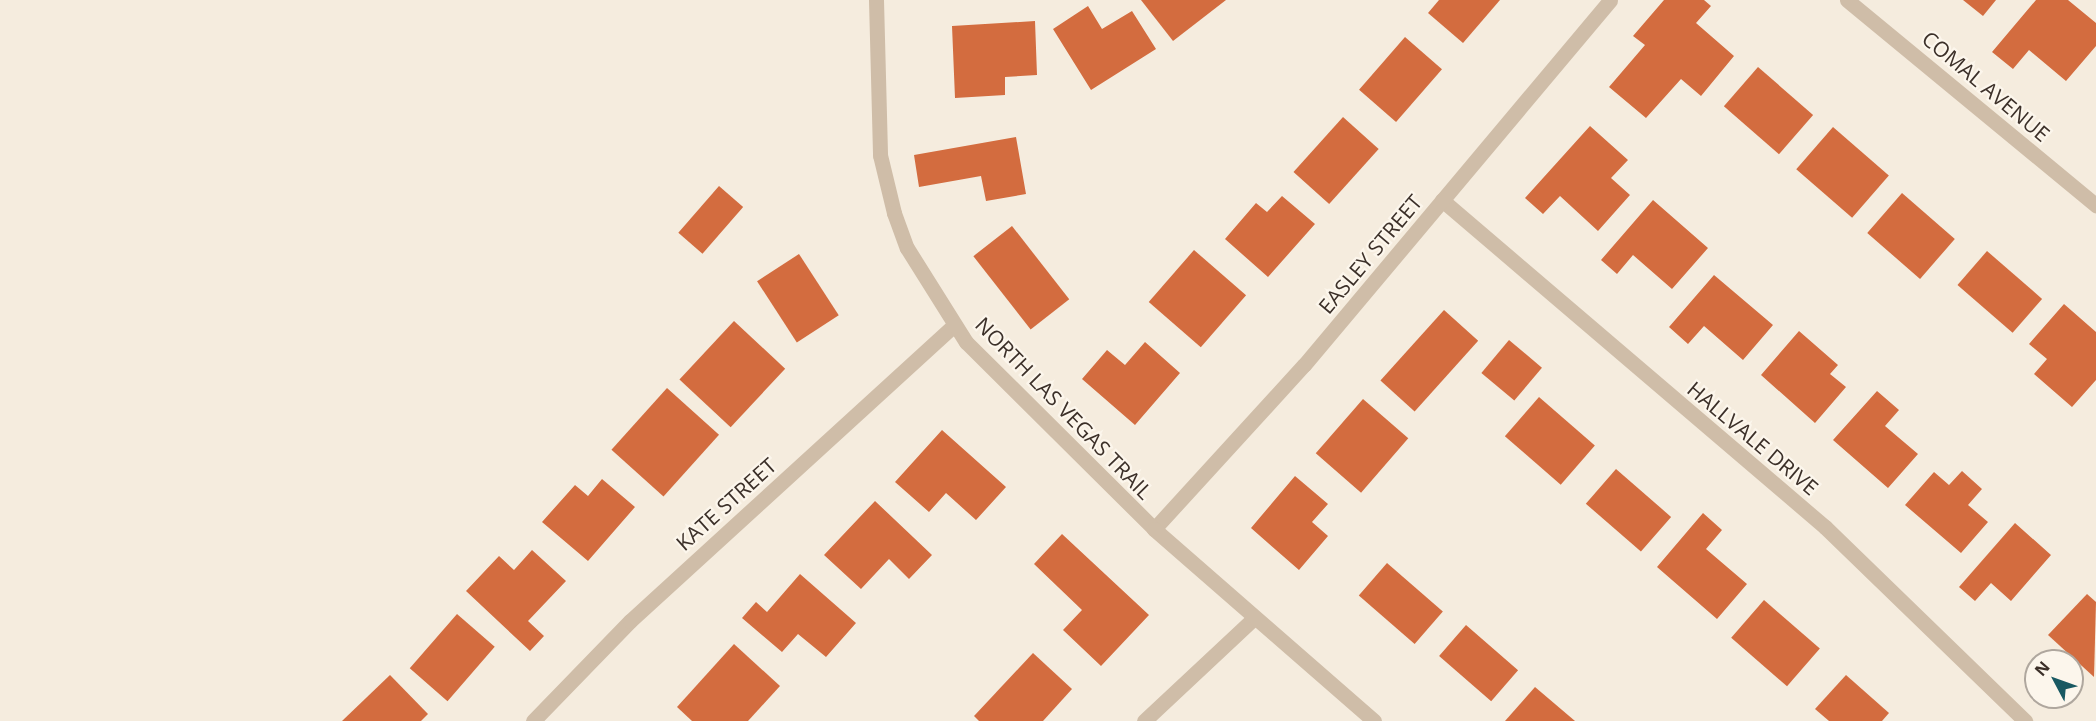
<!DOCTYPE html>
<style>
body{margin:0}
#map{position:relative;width:2096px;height:721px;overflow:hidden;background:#f5ecde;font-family:"Open Sans",sans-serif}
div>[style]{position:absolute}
.building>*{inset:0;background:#d36c3f;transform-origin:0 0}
.minor>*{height:15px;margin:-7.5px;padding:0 7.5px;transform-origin:7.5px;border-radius:7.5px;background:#cfbda8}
.tertiary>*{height:15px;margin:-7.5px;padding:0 7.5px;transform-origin:7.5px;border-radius:7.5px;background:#cfbda8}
span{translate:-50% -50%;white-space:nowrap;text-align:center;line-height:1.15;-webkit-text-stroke:4.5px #fcf6ec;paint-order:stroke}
.street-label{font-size:21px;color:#3c3029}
.north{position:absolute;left:2024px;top:649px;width:60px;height:60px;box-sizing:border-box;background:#fcf6ec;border:2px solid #afa79e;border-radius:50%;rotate:311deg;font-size:16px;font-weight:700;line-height:24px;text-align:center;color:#3c3029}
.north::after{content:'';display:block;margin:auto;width:21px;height:27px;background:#195962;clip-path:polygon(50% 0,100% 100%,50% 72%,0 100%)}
</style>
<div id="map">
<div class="building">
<div style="clip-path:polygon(1141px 0,1226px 0,1173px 41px)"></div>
<div style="clip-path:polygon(1439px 0,1500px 0,1463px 43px,1428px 13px)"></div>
<div style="clip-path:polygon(1664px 0,1704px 0,1711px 6px,1696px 23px,1734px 56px,1701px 96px,1681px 79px,1646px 118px,1609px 87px,1645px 45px,1633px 36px)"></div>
<div style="clip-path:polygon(1963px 0,1996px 0,1983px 16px)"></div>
<div style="clip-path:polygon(2036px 0,2068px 0,2096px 23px,2096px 46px,2066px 81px,2029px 50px,2013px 69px,1992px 52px)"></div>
<div style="clip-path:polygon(1088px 6px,1102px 29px,1132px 11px,1156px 49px,1091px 90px,1053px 29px)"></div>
<div style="clip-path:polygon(1035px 21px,1037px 75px,1005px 77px,1005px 95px,955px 98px,952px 26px)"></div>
<div style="left:1405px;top:37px;width:49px;height:70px;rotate:41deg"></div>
<div style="left:1758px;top:67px;width:73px;height:52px;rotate:41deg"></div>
<div style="left:1343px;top:117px;width:48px;height:74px;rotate:42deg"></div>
<div style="clip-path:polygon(1590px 126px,1628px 160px,1611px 178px,1630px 195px,1598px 231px,1560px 196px,1543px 214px,1525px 198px)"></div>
<div style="left:1833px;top:127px;width:74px;height:56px;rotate:41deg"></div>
<div style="clip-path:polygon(1016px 137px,1026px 194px,986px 201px,981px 176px,919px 187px,914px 155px)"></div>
<div style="left:719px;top:186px;width:32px;height:62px;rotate:41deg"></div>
<div style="left:1902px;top:193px;width:70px;height:53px;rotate:41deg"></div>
<div style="clip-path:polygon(1282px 196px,1315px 224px,1268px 277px,1225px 239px,1256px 203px,1267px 212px)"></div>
<div style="clip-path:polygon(1653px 200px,1708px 248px,1672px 289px,1633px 255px,1617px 274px,1601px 260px)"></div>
<div style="left:1012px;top:226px;width:93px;height:49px;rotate:52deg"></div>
<div style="left:1194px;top:250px;width:69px;height:69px;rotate:41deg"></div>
<div style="left:1987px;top:251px;width:73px;height:45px;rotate:41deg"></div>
<div style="left:799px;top:254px;width:73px;height:50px;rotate:57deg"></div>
<div style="clip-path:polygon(1714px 275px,1773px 325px,1743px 360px,1704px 326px,1688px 344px,1669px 327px)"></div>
<div style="clip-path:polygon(2064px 304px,2096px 332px,2096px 380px,2072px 407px,2034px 374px,2047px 359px,2029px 344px)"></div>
<div style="left:1444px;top:310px;width:46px;height:95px;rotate:42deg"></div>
<div style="left:734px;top:321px;width:70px;height:80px;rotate:43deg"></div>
<div style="clip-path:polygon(1799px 331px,1838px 365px,1830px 374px,1846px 387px,1815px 423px,1761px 375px)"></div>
<div style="left:1509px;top:340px;width:43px;height:43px;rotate:40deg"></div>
<div style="clip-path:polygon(1145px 342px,1180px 373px,1135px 425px,1082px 379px,1107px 350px,1125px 365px)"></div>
<div style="left:667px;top:388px;width:70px;height:83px;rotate:42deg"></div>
<div style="clip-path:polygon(1877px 391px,1899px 410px,1885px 426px,1918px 454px,1888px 488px,1833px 440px)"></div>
<div style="left:1539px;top:397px;width:74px;height:52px;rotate:41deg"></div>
<div style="left:1363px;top:399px;width:60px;height:72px;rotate:41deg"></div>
<div style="clip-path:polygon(942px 430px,1006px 487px,976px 520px,946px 493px,929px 512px,895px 482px)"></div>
<div style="left:1616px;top:469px;width:73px;height:46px;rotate:41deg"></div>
<div style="clip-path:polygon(1962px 471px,1982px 489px,1968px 505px,1988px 522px,1961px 553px,1905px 505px,1934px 472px,1949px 485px)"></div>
<div style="clip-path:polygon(1295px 476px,1328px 504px,1312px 522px,1328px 536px,1299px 570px,1251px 528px)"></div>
<div style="clip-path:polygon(602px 479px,635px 507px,588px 561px,542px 522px,575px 485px,588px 496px)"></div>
<div style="clip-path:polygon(875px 501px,932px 555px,909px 579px,889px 559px,861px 589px,824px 555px)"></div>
<div style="clip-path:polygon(1703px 513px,1722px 530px,1706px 549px,1747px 584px,1717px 619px,1657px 567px)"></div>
<div style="clip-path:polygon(2015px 523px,2051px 555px,2011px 601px,1991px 583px,1975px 601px,1959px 587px)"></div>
<div style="clip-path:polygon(1062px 534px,1149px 615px,1101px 666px,1063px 630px,1082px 610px,1034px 564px)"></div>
<div style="clip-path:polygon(532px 550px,566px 581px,528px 621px,544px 636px,530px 651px,466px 591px,499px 556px,514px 570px)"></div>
<div style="left:1387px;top:563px;width:74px;height:43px;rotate:41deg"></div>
<div style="clip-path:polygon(800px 574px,856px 623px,826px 657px,798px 634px,782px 652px,742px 618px,756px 602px,767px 612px)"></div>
<div style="clip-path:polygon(2087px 594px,2096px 602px,2094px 677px,2048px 635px)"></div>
<div style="left:1764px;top:600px;width:74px;height:50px;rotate:41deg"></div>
<div style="left:457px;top:614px;width:50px;height:72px;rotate:41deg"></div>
<div style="left:1466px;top:625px;width:69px;height:41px;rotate:41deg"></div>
<div style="clip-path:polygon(734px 644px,780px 686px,748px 721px,692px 721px,677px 707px)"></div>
<div style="clip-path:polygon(1033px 653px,1072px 689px,1043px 721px,979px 721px,974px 716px)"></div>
<div style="clip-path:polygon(390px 675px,428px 714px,421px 721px,342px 721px)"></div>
<div style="clip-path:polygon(1846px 675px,1889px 713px,1882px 721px,1829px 721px,1815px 709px)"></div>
<div style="clip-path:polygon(1535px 687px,1575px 721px,1505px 721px)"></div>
</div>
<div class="minor">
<div style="left:1847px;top:0;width:323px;rotate:39.5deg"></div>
<div style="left:1442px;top:200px;width:504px;rotate:40.49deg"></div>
<div style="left:1825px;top:527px;width:279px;rotate:44.1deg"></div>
<div style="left:1154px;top:529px;width:222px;rotate:-47.6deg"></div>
<div style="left:1304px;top:365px;width:476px;rotate:-50deg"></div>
<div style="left:533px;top:721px;width:139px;rotate:-45.9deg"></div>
<div style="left:630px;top:621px;width:439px;rotate:-42.4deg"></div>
<div style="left:1144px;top:721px;width:148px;rotate:-43.1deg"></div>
</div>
<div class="tertiary">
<div style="left:876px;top:0;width:155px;rotate:88.5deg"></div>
<div style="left:880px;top:155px;width:60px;rotate:76.4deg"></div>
<div style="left:894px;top:213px;width:37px;rotate:70deg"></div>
<div style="left:907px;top:248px;width:111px;rotate:57.9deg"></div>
<div style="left:966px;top:342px;width:265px;rotate:44.8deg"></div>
<div style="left:1154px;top:529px;width:292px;rotate:41.1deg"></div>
</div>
<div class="street-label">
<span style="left:1986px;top:86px;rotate:40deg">COMAL AVENUE</span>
<span style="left:1370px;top:254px;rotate:-50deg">EASLEY STREET</span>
<span style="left:1064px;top:408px;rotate:46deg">NORTH LAS VEGAS TRAIL</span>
<span style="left:1753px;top:438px;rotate:40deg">HALLVALE DRIVE</span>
<span style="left:726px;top:504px;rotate:-42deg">KATE STREET</span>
</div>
<div class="north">N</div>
</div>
